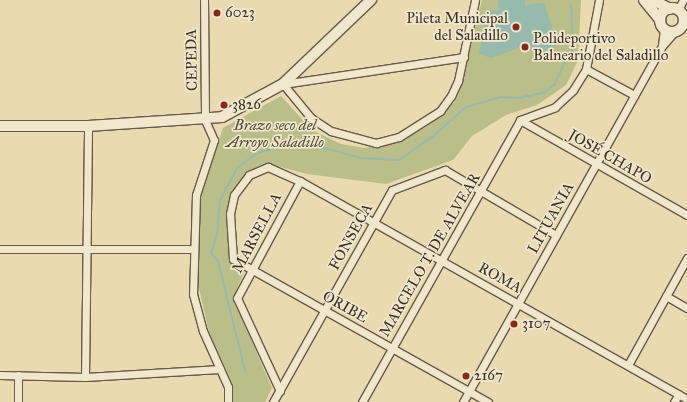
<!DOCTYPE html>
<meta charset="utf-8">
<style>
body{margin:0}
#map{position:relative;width:687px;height:402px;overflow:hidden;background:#e9dab0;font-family:"IM FELL Great Primer",serif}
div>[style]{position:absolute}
.green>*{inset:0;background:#babe88}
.water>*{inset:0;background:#97baae}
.stream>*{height:2px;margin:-1px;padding:0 1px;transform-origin:1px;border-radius:1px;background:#97baae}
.roads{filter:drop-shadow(1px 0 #665a4a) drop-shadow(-1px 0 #665a4a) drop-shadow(0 1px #665a4a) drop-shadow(0 -1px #665a4a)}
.street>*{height:7px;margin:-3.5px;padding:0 3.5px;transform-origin:3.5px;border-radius:3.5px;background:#f1e7cc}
.secondary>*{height:10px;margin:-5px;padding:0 5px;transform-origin:5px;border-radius:5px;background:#f1e7cc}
.secondary>.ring{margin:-5px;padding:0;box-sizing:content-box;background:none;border:10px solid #f1e7cc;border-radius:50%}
.dots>*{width:11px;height:11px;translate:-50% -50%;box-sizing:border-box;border:2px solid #f1e7cc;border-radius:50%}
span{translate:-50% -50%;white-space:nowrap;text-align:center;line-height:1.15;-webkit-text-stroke:3.5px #f1e7cc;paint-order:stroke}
.poi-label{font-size:15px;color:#3b3028}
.left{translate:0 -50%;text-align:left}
.right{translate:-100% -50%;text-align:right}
.street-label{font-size:15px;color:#3b3028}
.park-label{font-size:15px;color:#544c3b;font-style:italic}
</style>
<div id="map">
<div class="green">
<div style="clip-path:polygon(482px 0,581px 0,578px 60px,566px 85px,537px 105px,506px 115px,472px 136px,453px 160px,386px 184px,307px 174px,273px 165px,259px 166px,247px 173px,231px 194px,226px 215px,229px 262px,244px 272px,233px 298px,272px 388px,265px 402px,232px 402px,232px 383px,209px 332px,198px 284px,200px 196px,223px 128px,281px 96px,312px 130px,341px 144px,364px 148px,394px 144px,426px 127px,455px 102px)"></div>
</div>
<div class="water">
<div style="clip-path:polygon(498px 0,525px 0,525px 5px,544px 3px,556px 40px,553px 49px,542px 52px,518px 48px,491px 58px,479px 54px,486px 11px,499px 10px)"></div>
</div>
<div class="stream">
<div style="left:245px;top:371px;width:113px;rotate:-103.8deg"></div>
<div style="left:218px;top:261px;width:11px;rotate:-131deg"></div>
<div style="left:211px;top:253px;width:20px;rotate:-72deg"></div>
<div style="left:217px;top:234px;width:34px;rotate:-85deg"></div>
<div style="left:220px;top:200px;width:36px;rotate:-62deg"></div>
<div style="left:237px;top:168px;width:25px;rotate:-37deg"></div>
<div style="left:257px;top:153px;width:44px;rotate:-15.9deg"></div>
<div style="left:299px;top:141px;width:64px;rotate:15.3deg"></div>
<div style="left:361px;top:158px;width:38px;rotate:3deg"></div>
<div style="left:399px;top:160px;width:39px;rotate:-35deg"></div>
<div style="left:431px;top:138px;width:47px;rotate:-41.5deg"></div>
<div style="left:466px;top:107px;width:35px;rotate:-16deg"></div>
<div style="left:500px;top:97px;width:19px;rotate:3deg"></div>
<div style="left:519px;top:98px;width:25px;rotate:-12deg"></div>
<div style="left:543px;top:93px;width:14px;rotate:-36deg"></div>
<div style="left:554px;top:85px;width:44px;rotate:-64.6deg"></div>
<div style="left:573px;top:45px;width:40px;rotate:-92.9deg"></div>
</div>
<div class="roads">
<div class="street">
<div style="left:204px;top:0;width:120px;rotate:89.5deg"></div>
<div style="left:205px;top:120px;width:22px;rotate:66deg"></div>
<div style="left:214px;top:140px;width:58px;rotate:108.1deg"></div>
<div style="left:196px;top:195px;width:99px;rotate:91.7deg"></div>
<div style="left:193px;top:294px;width:38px;rotate:75deg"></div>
<div style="left:203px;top:331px;width:61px;rotate:65.9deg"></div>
<div style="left:228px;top:387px;width:15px;rotate:90deg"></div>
<div style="left:678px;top:10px;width:11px;rotate:-63deg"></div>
<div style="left:662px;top:45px;width:16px;rotate:-83deg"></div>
<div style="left:586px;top:69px;width:55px;rotate:28.4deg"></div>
<div style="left:283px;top:84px;width:44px;rotate:50.5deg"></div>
<div style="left:311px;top:118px;width:24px;rotate:33deg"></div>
<div style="left:331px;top:131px;width:47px;rotate:14.9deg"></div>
<div style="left:376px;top:143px;width:24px;rotate:-15deg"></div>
<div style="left:399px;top:137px;width:49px;rotate:-32.4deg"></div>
<div style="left:440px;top:111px;width:19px;rotate:-54deg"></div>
<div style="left:451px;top:96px;width:17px;rotate:-65deg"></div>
<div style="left:458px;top:81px;width:83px;rotate:-78.1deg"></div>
<div style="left:283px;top:84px;width:183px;rotate:-8.5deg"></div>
<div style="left:520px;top:120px;width:192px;rotate:29.6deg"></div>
<div style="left:520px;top:120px;width:37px;rotate:-20deg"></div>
<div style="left:555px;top:107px;width:25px;rotate:-43deg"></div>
<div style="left:573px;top:90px;width:25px;rotate:-58deg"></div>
<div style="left:586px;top:69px;width:70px;rotate:-79.3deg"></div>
<div style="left:0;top:249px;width:194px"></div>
<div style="left:666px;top:296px;width:24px;rotate:30deg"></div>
<div style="left:628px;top:365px;width:122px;rotate:-61.1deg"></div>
<div style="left:0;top:375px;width:85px;rotate:1.3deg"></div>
<div style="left:85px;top:377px;width:135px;rotate:-3.4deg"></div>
<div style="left:85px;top:377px;width:251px;rotate:-89.3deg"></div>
<div style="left:280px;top:391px;width:102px;rotate:-114.8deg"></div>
<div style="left:237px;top:298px;width:133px;rotate:-61.7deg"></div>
<div style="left:18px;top:402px;width:27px;rotate:-90deg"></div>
<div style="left:273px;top:402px;width:243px;rotate:-60.7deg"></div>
<div style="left:392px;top:190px;width:57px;rotate:-20.7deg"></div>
<div style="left:445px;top:170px;width:129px;rotate:30.4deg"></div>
<div style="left:362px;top:402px;width:323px;rotate:-60.7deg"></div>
<div style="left:463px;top:402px;width:408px;rotate:-60.8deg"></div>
<div style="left:662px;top:46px;width:18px;rotate:-49deg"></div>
<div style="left:488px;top:402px;width:292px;rotate:-150.7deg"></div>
<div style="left:233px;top:259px;width:45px;rotate:-93.8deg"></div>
<div style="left:230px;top:214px;width:19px;rotate:-78deg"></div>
<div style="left:234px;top:195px;width:25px;rotate:-53deg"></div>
<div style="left:249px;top:175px;width:21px;rotate:-23deg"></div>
<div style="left:268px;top:167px;width:35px;rotate:24deg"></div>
<div style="left:300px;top:181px;width:444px;rotate:29.4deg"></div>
<div style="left:674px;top:402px;width:9px;rotate:-58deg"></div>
</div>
<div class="secondary">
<div style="left:644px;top:0;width:26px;rotate:51deg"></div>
<div style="left:653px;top:0;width:19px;rotate:28deg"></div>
<div class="ring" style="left:660px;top:8px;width:14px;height:14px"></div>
<div style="left:0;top:126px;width:88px"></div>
<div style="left:88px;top:126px;width:134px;rotate:-3.8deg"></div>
<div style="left:222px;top:117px;width:69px;rotate:-28.4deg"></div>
<div style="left:283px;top:84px;width:122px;rotate:-43.7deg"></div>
</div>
</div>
<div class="dots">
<div style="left:217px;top:13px;background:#8f2418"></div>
<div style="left:516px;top:27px;background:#8f2418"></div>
<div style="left:525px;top:47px;background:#8f2418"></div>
<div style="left:224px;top:105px;background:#8f2418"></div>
<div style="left:514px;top:324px;background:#8f2418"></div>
<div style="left:466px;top:376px;background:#8f2418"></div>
</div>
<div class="poi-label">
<span class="left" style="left:225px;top:13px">6023</span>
<span class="right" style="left:508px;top:27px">Pileta Municipal<br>del Saladillo</span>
<span class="left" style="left:533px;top:47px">Polideportivo<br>Balneario del Saladillo</span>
<span class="left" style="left:232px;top:105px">3826</span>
<span class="left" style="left:522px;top:324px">3107</span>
<span class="left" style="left:474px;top:376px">2167</span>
</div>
<div class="street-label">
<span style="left:192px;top:60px;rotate:-91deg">CEPEDA</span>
<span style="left:610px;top:157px;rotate:30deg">JOSÉ CHAPO</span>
<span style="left:551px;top:218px;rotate:-61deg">LITUANIA</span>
<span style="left:257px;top:233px;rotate:-62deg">MARSELLA</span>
<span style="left:351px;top:237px;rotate:-61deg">FONSECA</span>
<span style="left:430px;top:255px;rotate:-60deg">MARCELO T. DE ALVEAR</span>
<span style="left:500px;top:278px;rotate:29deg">ROMA</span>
<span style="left:345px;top:307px;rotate:29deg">ORIBE</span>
</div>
<div class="park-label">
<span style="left:275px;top:134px">Brazo seco del<br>Arroyo Saladillo</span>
</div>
</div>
